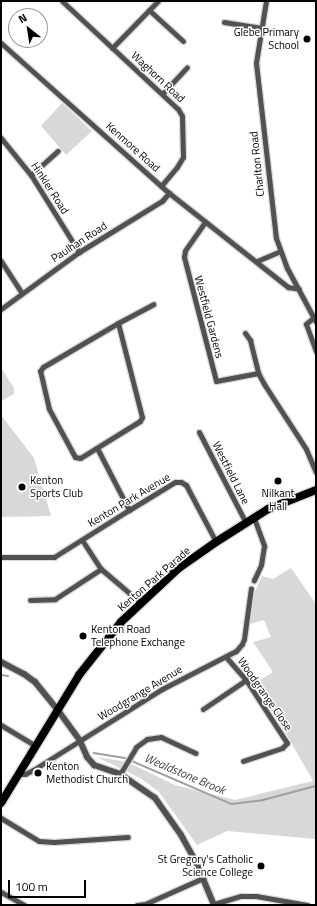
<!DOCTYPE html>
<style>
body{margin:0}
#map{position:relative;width:317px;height:906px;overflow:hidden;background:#fff;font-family:"Titillium Web",sans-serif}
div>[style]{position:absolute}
.green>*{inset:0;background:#d8d8d8}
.stream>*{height:1.5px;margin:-0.75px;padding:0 0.75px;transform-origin:0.75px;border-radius:0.75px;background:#9f9f9f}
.roads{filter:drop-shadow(1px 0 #dbdbdb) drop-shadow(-1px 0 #dbdbdb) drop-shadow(0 1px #dbdbdb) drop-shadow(0 -1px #dbdbdb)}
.minor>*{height:5px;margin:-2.5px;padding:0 2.5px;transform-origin:2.5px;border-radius:2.5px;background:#515151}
.tertiary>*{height:6px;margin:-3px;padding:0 3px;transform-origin:3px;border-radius:3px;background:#515151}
.primary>*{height:8px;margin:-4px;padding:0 4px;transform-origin:4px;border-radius:4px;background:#000}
.dots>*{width:11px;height:11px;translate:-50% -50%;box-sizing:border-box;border:2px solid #fff;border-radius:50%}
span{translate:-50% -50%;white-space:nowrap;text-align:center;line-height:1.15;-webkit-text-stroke:3px #fff;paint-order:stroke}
.poi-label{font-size:11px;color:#000}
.right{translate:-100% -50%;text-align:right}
.left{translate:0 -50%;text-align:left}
.street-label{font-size:11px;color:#000}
.water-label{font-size:12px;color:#404040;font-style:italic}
.frame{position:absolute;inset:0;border:2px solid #000;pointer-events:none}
.north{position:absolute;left:8px;top:8px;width:40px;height:40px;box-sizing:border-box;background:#fff;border:1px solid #999;border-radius:50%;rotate:330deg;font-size:11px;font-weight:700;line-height:16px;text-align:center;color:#000}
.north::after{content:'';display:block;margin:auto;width:14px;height:18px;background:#000;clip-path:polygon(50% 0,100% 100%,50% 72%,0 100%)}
.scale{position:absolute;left:8px;top:880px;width:78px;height:18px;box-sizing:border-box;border:2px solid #000;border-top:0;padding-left:5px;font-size:12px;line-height:14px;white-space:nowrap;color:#000;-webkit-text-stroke:3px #fff;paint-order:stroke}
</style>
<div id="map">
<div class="green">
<div style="clip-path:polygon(62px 103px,92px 131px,66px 155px,41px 126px)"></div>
<div style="clip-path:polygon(1px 368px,14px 388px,14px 394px,1px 401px)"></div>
<div style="clip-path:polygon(1px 415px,34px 458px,51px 516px,1px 517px)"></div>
<div style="clip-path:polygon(291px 568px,316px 604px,316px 839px,227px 831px,197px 845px,159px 792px,142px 779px,97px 757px,127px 762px,175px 785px,235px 800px,313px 781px,284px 730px,254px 684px,273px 672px,253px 642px,271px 637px,264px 620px,250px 624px,252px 598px,262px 576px,273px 579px)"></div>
</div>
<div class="stream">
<div style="left:1px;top:675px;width:7px;rotate:8deg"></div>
<div style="left:94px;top:753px;width:31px;rotate:9deg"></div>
<div style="left:125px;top:758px;width:116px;rotate:23.3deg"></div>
<div style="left:232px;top:804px;width:31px;rotate:-7deg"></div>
<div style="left:263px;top:800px;width:55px;rotate:-14.8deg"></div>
</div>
<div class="roads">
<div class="minor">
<div style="left:62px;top:1px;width:158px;rotate:43deg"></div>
<div style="left:178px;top:109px;width:8px;rotate:60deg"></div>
<div style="left:182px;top:116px;width:41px;rotate:88.6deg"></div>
<div style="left:183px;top:157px;width:12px;rotate:121deg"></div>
<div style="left:177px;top:167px;width:25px;rotate:130deg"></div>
<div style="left:266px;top:1px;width:63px;rotate:99.2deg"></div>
<div style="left:256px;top:63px;width:176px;rotate:83.5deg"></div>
<div style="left:276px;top:238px;width:32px;rotate:70deg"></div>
<div style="left:287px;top:268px;width:61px;rotate:61.8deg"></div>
<div style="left:149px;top:10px;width:46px;rotate:42.4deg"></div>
<div style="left:224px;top:22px;width:38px;rotate:9deg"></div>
<div style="left:1px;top:43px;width:225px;rotate:41.8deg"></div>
<div style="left:169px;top:193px;width:152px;rotate:38.3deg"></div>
<div style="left:288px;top:287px;width:11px;rotate:10deg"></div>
<div style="left:112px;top:48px;width:66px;rotate:-45.6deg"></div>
<div style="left:163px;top:93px;width:35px;rotate:-47deg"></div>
<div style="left:1px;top:138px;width:48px;rotate:51deg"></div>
<div style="left:31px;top:175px;width:91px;rotate:58.1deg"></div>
<div style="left:31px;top:175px;width:36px;rotate:-42deg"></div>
<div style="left:205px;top:222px;width:35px;rotate:125deg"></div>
<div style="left:185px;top:251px;width:6px;rotate:99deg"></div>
<div style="left:184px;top:257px;width:128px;rotate:75.5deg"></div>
<div style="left:216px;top:381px;width:43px;rotate:-10.8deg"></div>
<div style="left:1px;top:261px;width:38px;rotate:57deg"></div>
<div style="left:257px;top:261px;width:25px;rotate:-23deg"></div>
<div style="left:1px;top:309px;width:97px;rotate:-36.2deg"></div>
<div style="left:79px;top:252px;width:97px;rotate:-31.6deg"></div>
<div style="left:162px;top:201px;width:11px;rotate:-49deg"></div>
<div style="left:314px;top:317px;width:11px;rotate:139deg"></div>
<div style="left:306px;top:324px;width:29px;rotate:70deg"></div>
<div style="left:118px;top:323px;width:97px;rotate:75.7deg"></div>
<div style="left:142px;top:417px;width:4px;rotate:117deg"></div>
<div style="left:140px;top:421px;width:70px;rotate:148.3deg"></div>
<div style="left:80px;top:458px;width:5px;rotate:-169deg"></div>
<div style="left:75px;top:457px;width:55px;rotate:-118.4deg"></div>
<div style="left:49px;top:409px;width:39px;rotate:-103deg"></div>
<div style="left:40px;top:371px;width:5px;rotate:-53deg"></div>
<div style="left:43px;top:367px;width:87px;rotate:-30.4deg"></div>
<div style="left:118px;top:323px;width:40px;rotate:-28deg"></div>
<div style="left:245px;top:333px;width:9px;rotate:54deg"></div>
<div style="left:250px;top:340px;width:34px;rotate:76deg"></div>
<div style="left:258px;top:373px;width:13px;rotate:61deg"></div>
<div style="left:264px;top:384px;width:77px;rotate:57.1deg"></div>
<div style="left:306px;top:449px;width:25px;rotate:67deg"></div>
<div style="left:199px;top:432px;width:102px;rotate:62.7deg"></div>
<div style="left:97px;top:448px;width:70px;rotate:62.7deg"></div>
<div style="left:254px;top:518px;width:30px;rotate:70deg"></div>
<div style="left:264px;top:546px;width:19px;rotate:99deg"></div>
<div style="left:261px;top:565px;width:17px;rotate:115deg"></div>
<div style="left:82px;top:540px;width:35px;rotate:57deg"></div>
<div style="left:101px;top:569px;width:52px;rotate:40.4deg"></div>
<div style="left:1px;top:557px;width:53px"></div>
<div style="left:54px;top:557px;width:89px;rotate:-32.1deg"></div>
<div style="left:129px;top:510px;width:54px;rotate:-31.3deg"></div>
<div style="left:175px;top:482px;width:6px"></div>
<div style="left:181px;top:482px;width:6px;rotate:31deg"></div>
<div style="left:186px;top:485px;width:64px;rotate:62.2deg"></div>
<div style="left:30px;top:600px;width:25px;rotate:-2deg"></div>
<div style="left:55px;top:599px;width:55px;rotate:-33.1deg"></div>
<div style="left:226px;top:657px;width:30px;rotate:49deg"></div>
<div style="left:246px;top:680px;width:75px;rotate:56.9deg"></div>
<div style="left:287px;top:743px;width:7px;rotate:135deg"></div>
<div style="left:282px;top:748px;width:41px;rotate:161.6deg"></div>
<div style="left:203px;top:709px;width:52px;rotate:-34deg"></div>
<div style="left:1px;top:725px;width:41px;rotate:31deg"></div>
<div style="left:18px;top:774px;width:7px"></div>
<div style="left:25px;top:774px;width:9px;rotate:-27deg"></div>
<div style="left:33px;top:770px;width:152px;rotate:-32.1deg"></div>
<div style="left:162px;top:689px;width:83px;rotate:-27.2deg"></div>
<div style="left:236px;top:651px;width:9px;rotate:-49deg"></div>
<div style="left:242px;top:644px;width:5px;rotate:-68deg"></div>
<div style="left:244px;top:639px;width:51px;rotate:-82.2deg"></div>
<div style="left:120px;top:774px;width:31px;rotate:-59deg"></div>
<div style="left:136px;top:747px;width:14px;rotate:-36deg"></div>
<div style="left:147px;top:739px;width:14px;rotate:-8deg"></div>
<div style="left:161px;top:737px;width:38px;rotate:25deg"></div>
<div style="left:1px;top:818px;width:44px;rotate:31.2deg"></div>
<div style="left:39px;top:841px;width:15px;rotate:4deg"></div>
<div style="left:54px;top:842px;width:74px;rotate:-3.9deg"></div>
<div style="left:1px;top:892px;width:26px;rotate:29deg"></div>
<div style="left:214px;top:904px;width:28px;rotate:-17deg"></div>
<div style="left:241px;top:896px;width:15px"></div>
<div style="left:256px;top:896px;width:52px;rotate:10deg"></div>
<div style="left:137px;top:905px;width:8px;rotate:-7deg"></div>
<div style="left:145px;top:904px;width:64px;rotate:-24.1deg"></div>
</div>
<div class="tertiary">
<div style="left:1px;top:662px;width:26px;rotate:28deg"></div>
<div style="left:24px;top:674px;width:14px;rotate:36deg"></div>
<div style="left:35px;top:682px;width:35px;rotate:51deg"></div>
<div style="left:57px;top:709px;width:39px;rotate:54deg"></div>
<div style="left:80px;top:741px;width:17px;rotate:66deg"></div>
<div style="left:87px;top:757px;width:11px;rotate:49deg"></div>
<div style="left:94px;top:765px;width:28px;rotate:19deg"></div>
<div style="left:120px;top:774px;width:42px;rotate:34.4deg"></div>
<div style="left:155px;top:798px;width:45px;rotate:54.9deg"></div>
<div style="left:181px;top:835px;width:31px;rotate:61deg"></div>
<div style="left:196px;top:862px;width:47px;rotate:67.3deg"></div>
</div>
<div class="primary">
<div style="left:1px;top:803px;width:150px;rotate:-58.6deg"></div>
<div style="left:79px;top:675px;width:68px;rotate:-51.6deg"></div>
<div style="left:121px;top:622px;width:79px;rotate:-43deg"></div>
<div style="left:179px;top:568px;width:45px;rotate:-35.1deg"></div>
<div style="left:216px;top:542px;width:62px;rotate:-32.4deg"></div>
<div style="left:268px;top:509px;width:52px;rotate:-21.6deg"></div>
</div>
</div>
<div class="dots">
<div style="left:307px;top:39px;background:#000"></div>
<div style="left:278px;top:481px;background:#000"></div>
<div style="left:22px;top:487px;background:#000"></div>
<div style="left:83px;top:636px;background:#000"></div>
<div style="left:38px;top:773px;background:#000"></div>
<div style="left:261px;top:866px;background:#000"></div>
</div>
<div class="poi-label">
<span class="right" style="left:299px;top:39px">Glebe Primary<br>School</span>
<span class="left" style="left:30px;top:487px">Kenton<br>Sports Club</span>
<span style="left:278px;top:500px">Nilkant<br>Hall</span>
<span class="left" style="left:91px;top:636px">Kenton Road<br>Telephone Exchange</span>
<span class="left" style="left:46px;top:773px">Kenton<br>Methodist Church</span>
<span class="right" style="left:253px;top:866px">St Gregory's Catholic<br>Science College</span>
</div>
<div class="street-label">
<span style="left:158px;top:77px;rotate:43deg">Waghorn Road</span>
<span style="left:133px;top:147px;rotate:42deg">Kenmore Road</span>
<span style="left:257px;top:164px;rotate:-96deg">Charlton Road</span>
<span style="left:50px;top:188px;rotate:57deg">Hinkler Road</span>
<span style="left:79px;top:242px;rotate:-33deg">Paulhan Road</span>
<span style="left:209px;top:317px;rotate:75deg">Westfield Gardens</span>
<span style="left:231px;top:473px;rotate:63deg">Westfield Lane</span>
<span style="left:129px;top:500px;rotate:-31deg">Kenton Park Avenue</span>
<span style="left:154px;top:579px;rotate:-41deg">Kenton Park Parade</span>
<span style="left:140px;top:693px;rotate:-31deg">Woodgrange Avenue</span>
<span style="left:265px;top:694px;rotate:55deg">Woodgrange Close</span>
</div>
<div class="water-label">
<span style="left:185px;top:774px;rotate:23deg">Wealdstone Brook</span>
</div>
<div class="frame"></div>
<div class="north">N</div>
<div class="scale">100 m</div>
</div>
